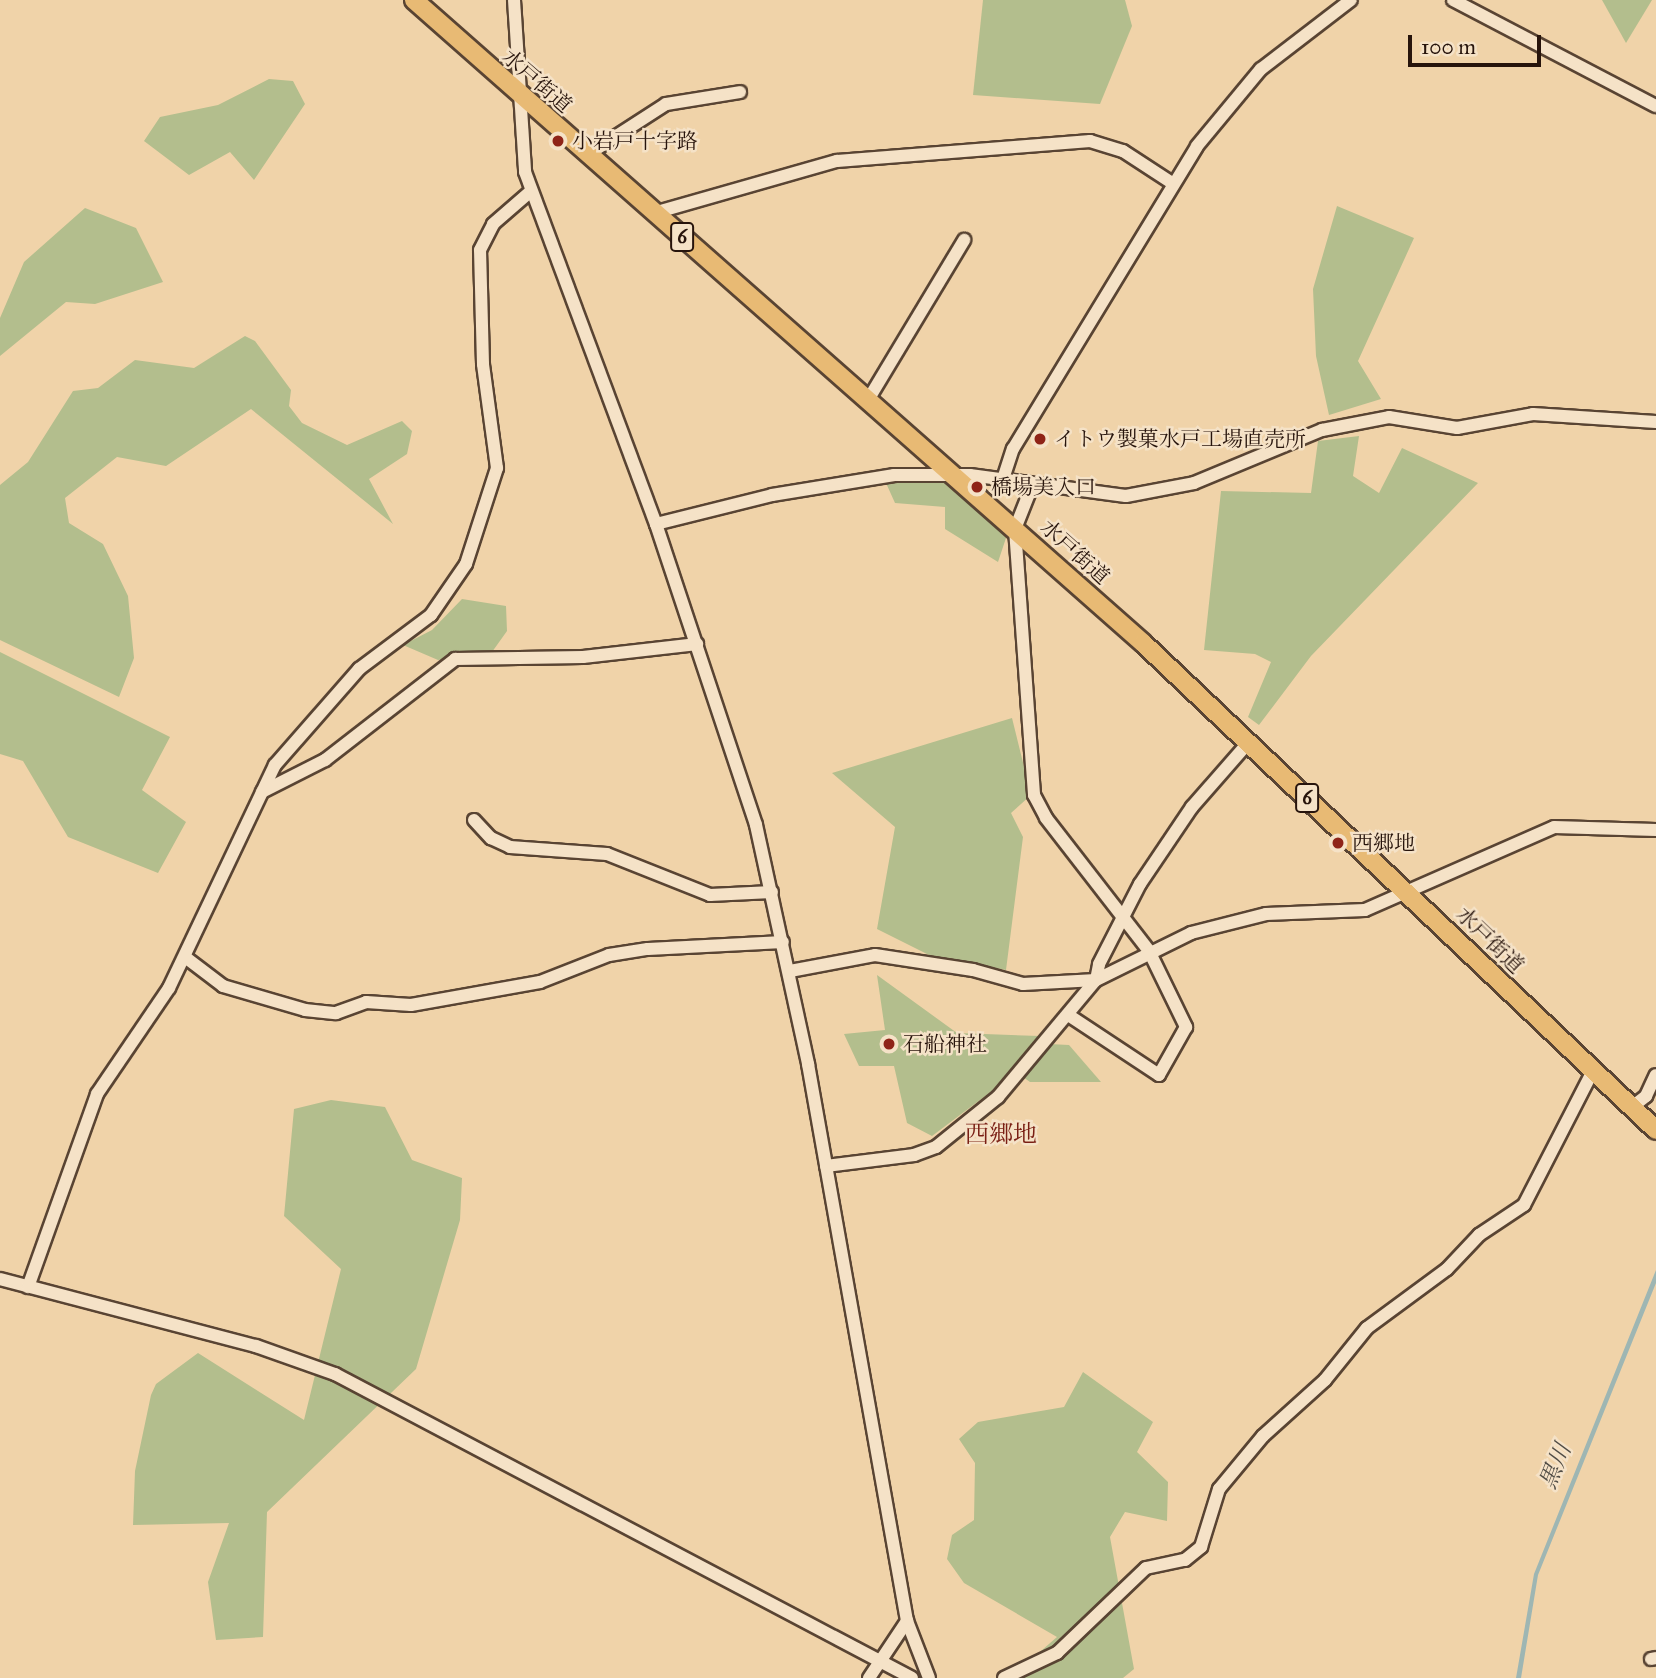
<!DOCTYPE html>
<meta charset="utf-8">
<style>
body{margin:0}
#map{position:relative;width:1656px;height:1678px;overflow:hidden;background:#f0d3a9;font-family:"IM FELL Great Primer","Noto Serif JP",serif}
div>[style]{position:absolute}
.green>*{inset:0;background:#b3be8d}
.water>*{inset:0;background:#9eb6b3}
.roads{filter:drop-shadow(2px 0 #594433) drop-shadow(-2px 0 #594433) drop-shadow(0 2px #594433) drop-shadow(0 -2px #594433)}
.minor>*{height:12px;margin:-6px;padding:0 6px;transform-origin:6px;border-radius:6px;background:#f5e2c7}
.highway>*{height:18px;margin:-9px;padding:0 9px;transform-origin:9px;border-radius:9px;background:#e8ba74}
.dots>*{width:19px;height:19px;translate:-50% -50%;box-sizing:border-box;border:4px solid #f5e2c7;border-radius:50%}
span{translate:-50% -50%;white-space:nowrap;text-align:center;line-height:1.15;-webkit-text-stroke:5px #f5e2c7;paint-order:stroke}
.shield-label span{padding:2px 5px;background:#f5e2c7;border:2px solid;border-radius:5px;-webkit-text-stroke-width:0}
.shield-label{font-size:19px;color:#27140c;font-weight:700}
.street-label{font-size:21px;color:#27140c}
.poi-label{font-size:21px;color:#27140c}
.left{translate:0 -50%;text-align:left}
.water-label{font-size:23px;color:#514d46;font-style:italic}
.quarter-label{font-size:24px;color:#7a1f14}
.scale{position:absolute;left:1408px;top:35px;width:133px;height:32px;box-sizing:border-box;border:4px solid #27140c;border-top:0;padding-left:9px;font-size:21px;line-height:24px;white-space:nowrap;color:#27140c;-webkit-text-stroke:5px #f5e2c7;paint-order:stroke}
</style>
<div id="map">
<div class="green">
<div style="clip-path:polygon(983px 0,1125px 0,1132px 26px,1100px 104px,973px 95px)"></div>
<div style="clip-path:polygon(1602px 0,1652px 0,1626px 43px)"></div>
<div style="clip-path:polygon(269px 79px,293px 81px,305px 104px,254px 180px,230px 152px,189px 175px,144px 141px,160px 117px,218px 105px)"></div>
<div style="clip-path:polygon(1337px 206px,1414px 238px,1358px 361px,1381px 399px,1329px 415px,1316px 356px,1313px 289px)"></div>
<div style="clip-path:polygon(85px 208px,136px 228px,163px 282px,95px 304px,66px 302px,0 356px,0 318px,24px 262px)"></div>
<div style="clip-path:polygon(245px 336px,255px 341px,291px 390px,289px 406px,302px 423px,347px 445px,402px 421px,412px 431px,407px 454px,369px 479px,393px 524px,251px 409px,166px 466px,117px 457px,65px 498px,69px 523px,103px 544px,128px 596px,134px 658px,119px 697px,0 640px,0 485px,28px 462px,73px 391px,98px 388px,135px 360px,194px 368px)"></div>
<div style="clip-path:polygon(1359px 436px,1353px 476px,1379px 493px,1402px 448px,1478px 483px,1311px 656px,1259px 725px,1248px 717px,1271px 662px,1255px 654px,1204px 650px,1221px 491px,1311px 493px,1318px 441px)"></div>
<div style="clip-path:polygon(944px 481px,1008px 532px,998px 562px,945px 529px,945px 507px,895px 503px,886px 483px)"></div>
<div style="clip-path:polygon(462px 599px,506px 606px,507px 631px,492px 652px,438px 660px,403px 645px,432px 630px)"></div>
<div style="clip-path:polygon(0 652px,170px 737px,142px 790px,186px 822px,158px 873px,68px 837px,23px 761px,0 754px)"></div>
<div style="clip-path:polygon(1012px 718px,1031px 795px,1011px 813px,1023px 837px,1006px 970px,929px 955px,877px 929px,895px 827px,832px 773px)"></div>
<div style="clip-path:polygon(877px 975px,957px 1033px,1040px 1036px,1004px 1082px,932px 1136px,907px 1123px,894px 1066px,859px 1066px,844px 1034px,885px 1030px)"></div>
<div style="clip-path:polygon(1049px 1044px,1069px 1045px,1101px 1082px,1030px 1082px,1023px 1077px)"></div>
<div style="clip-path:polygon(331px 1100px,385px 1107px,412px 1160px,462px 1178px,460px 1220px,416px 1369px,267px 1512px,263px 1637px,216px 1640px,208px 1582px,229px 1523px,133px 1525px,135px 1471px,151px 1395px,156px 1384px,198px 1353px,304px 1420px,341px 1269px,284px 1216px,294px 1109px)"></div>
<div style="clip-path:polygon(1083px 1372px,1153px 1422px,1137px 1452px,1168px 1482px,1167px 1521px,1125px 1512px,1110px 1537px,1134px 1669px,1123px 1678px,1010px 1678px,1057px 1637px,964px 1583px,947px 1559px,952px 1535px,974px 1520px,975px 1463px,959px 1439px,978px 1422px,1064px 1407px)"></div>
</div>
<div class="water">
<div style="clip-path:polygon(1656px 1270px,1656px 1283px,1538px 1575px,1521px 1678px,1516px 1678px,1534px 1574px)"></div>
</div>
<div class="roads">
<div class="minor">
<div style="left:514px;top:0;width:172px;rotate:86.3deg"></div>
<div style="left:525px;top:172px;width:376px;rotate:69.6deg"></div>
<div style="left:656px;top:524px;width:317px;rotate:71.6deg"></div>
<div style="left:756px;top:825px;width:245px;rotate:77.7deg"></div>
<div style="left:808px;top:1064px;width:566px;rotate:79.92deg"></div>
<div style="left:907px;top:1621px;width:61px;rotate:68.9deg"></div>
<div style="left:1453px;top:0;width:229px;rotate:27.6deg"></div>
<div style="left:587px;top:155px;width:94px;rotate:-32.8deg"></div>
<div style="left:666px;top:104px;width:75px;rotate:-9.2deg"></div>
<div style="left:654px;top:213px;width:190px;rotate:-15.9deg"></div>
<div style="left:837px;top:161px;width:254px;rotate:-4.5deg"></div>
<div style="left:1090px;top:141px;width:34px;rotate:17deg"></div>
<div style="left:1123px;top:151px;width:59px;rotate:33.1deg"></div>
<div style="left:868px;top:400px;width:187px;rotate:-59deg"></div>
<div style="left:1003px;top:479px;width:32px;rotate:-72deg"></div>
<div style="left:1013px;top:449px;width:354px;rotate:-58.7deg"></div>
<div style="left:1197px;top:146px;width:100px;rotate:-50.3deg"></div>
<div style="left:1261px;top:69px;width:113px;rotate:-37.5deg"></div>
<div style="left:1032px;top:486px;width:46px;rotate:111.6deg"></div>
<div style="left:1015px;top:529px;width:267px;rotate:85.9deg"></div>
<div style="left:1034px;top:795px;width:26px;rotate:62deg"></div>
<div style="left:1046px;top:818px;width:168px;rotate:52.2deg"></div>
<div style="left:1149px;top:951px;width:85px;rotate:64deg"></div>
<div style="left:1186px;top:1027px;width:55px;rotate:119.4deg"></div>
<div style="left:1159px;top:1075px;width:107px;rotate:-146.5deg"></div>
<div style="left:656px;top:524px;width:120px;rotate:-14deg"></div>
<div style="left:772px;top:495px;width:124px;rotate:-9.3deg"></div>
<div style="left:894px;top:475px;width:76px"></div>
<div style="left:970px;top:475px;width:157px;rotate:7.7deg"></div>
<div style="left:1126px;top:496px;width:69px;rotate:-10.8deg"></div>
<div style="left:1194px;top:483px;width:139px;rotate:-22.5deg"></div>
<div style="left:1322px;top:430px;width:68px;rotate:-11deg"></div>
<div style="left:1389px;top:417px;width:69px;rotate:9.2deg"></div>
<div style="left:1457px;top:428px;width:77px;rotate:-10.4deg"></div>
<div style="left:1533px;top:414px;width:123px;rotate:3.7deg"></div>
<div style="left:262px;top:792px;width:71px;rotate:-26.9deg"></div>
<div style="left:325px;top:760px;width:165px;rotate:-37.8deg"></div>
<div style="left:455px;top:659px;width:128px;rotate:-0.9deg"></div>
<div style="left:583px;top:657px;width:115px;rotate:-6.5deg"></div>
<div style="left:474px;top:820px;width:25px;rotate:47deg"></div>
<div style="left:491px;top:838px;width:21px;rotate:25deg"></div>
<div style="left:510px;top:847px;width:97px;rotate:4.1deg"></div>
<div style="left:607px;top:854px;width:111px;rotate:21.7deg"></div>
<div style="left:710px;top:895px;width:62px;rotate:-2.8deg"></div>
<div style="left:185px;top:957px;width:48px;rotate:37.3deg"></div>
<div style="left:223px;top:986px;width:85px;rotate:16.3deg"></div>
<div style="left:305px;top:1010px;width:31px;rotate:6deg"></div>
<div style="left:336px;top:1013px;width:32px;rotate:-20deg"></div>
<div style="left:366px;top:1002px;width:45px;rotate:3.8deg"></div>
<div style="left:411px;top:1005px;width:131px;rotate:-10.1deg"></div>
<div style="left:540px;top:982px;width:74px;rotate:-21.4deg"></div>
<div style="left:609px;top:955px;width:39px;rotate:-9deg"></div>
<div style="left:648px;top:949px;width:135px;rotate:-3deg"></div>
<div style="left:790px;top:971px;width:86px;rotate:-10.7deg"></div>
<div style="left:875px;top:955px;width:99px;rotate:8.7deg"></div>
<div style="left:973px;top:970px;width:52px;rotate:15.6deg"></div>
<div style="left:1023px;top:984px;width:73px;rotate:-3.1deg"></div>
<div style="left:1096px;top:980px;width:16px;rotate:-79deg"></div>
<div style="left:1099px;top:964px;width:90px;rotate:-62.9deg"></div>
<div style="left:1140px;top:884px;width:93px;rotate:-56deg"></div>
<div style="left:1192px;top:807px;width:86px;rotate:-48.8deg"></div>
<div style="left:1632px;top:1107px;width:18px;rotate:-38deg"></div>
<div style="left:1646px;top:1096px;width:23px;rotate:-65deg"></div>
<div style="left:826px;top:1166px;width:89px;rotate:-7.1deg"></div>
<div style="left:914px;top:1155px;width:23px;rotate:-20deg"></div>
<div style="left:936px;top:1147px;width:80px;rotate:-38.9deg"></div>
<div style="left:998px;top:1097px;width:153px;rotate:-50.1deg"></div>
<div style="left:1096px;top:980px;width:106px;rotate:-26.3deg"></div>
<div style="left:1191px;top:933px;width:77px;rotate:-14.2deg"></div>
<div style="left:1266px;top:914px;width:99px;rotate:-2.3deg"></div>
<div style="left:1365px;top:910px;width:206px;rotate:-23.7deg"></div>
<div style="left:1554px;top:827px;width:102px;rotate:1.7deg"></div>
<div style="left:0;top:1279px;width:265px;rotate:14.7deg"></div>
<div style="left:256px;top:1346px;width:84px;rotate:19.5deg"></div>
<div style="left:335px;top:1374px;width:652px;rotate:27.78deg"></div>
<div style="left:28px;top:1287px;width:205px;rotate:-70.3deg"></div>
<div style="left:97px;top:1094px;width:128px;rotate:-55.8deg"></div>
<div style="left:169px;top:988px;width:247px;rotate:-64.6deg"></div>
<div style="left:275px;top:765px;width:128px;rotate:-48.8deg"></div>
<div style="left:359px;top:669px;width:90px;rotate:-36.9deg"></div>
<div style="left:431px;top:615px;width:62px;rotate:-55.5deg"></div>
<div style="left:466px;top:564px;width:101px;rotate:-72.1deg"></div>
<div style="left:497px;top:468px;width:105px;rotate:-97.7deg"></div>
<div style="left:483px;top:364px;width:114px;rotate:-91.5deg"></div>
<div style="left:480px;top:250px;width:29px;rotate:-63deg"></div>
<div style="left:493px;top:224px;width:50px;rotate:-41deg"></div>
<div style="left:1651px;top:1659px;width:5px;rotate:-11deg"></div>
<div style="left:869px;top:1678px;width:69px;rotate:-56.3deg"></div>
<div style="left:1004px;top:1678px;width:59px;rotate:-25.3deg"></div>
<div style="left:1057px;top:1653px;width:123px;rotate:-43.7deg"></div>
<div style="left:1146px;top:1568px;width:40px;rotate:-12deg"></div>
<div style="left:1185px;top:1560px;width:21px;rotate:-39deg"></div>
<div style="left:1201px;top:1547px;width:61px;rotate:-72.8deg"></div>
<div style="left:1219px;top:1489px;width:69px;rotate:-50.3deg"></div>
<div style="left:1263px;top:1436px;width:84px;rotate:-42.1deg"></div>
<div style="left:1325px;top:1380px;width:67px;rotate:-51.1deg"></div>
<div style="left:1367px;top:1328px;width:99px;rotate:-36.4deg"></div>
<div style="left:1447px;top:1269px;width:47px;rotate:-46.7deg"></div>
<div style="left:1479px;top:1235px;width:54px;rotate:-33.7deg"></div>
<div style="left:1524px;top:1205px;width:151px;rotate:-62.8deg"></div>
</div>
<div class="highway">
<div style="left:414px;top:0;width:972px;rotate:41.41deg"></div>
<div style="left:1143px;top:643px;width:707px;rotate:43.51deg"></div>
</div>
</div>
<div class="dots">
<div style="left:558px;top:141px;background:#8f2418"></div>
<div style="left:1040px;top:439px;background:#8f2418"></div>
<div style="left:977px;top:487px;background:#8f2418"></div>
<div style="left:1338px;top:843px;background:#8f2418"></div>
<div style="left:889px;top:1044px;background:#8f2418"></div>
</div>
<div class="shield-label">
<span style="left:682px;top:237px">6</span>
<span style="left:1307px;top:798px">6</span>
</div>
<div class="street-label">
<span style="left:537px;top:81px;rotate:41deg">水戸街道</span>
<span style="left:1075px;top:552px;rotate:42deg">水戸街道</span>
<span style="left:1490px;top:940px;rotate:44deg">水戸街道</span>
</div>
<div class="poi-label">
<span class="left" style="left:572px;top:141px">小岩戸十字路</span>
<span class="left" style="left:1054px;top:439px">イトウ製菓水戸工場直売所</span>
<span class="left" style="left:991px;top:487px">橋場美入口</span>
<span class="left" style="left:1352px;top:843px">西郷地</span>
<span class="left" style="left:903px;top:1044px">石船神社</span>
</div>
<div class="water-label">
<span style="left:1555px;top:1466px;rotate:-68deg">黒川</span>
</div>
<div class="quarter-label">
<span style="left:1001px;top:1135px">西郷地</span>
</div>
<div class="scale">100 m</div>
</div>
